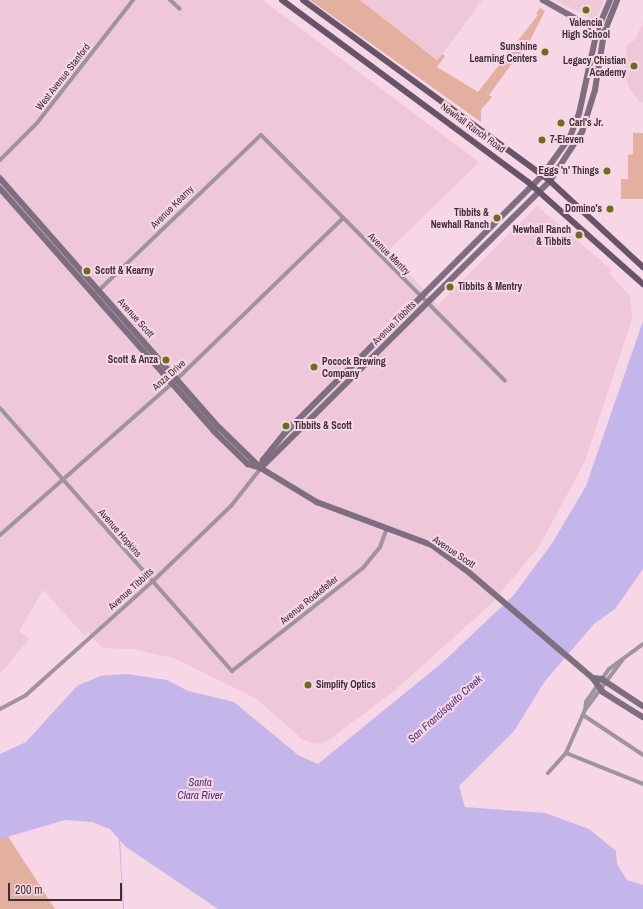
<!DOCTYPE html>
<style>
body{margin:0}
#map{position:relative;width:643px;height:909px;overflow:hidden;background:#f7d6e6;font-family:"Archivo Narrow",sans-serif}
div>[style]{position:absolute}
.built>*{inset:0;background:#eec7d9}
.green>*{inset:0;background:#e3af9e}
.water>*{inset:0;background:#c4b5eb}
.stream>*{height:1px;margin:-0.5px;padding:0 0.5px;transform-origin:0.5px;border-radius:0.5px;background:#c4b5eb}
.street>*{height:4px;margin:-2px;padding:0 2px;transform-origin:2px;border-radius:2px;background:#9e949f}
.secondary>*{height:5.5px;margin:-2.75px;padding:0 2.75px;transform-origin:2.75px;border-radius:2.75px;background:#7d6f7f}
.primary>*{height:6px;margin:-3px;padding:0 3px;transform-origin:3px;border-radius:3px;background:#665568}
.dots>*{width:11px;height:11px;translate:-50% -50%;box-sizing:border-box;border:2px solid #f7d6e6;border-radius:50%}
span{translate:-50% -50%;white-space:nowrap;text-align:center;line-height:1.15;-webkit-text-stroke:4px #f7d6e6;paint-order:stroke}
.poi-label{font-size:10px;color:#3b2e34;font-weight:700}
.right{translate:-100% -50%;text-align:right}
.left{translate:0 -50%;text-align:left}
.street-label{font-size:10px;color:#3b2e34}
.water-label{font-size:11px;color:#493273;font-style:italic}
.scale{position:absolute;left:8px;top:883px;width:114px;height:18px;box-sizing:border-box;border:2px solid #3b2e34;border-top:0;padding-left:5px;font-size:12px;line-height:14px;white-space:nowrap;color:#3b2e34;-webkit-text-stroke:3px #f7d6e6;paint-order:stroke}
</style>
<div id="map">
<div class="built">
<div style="clip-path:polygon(0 0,262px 0,479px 162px,388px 251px,438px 305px,537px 206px,612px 270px,609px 273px,630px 296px,632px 319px,585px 461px,540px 545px,492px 603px,394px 691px,327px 741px,317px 744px,303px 740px,257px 699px,174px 658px,132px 649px,102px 648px,88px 632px,84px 635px,43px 590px,19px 631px,29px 639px,0 674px)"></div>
<div style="clip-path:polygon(360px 0,482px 0,438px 60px)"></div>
<div style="clip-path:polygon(555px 0,605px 0,595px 20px)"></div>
<div style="clip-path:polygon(643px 22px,643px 101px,640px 103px,629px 87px,624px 73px,627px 45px,635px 40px)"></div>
</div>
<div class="green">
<div style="clip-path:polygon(310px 0,360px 0,437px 60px,442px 54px,445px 56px,437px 67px,478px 92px,538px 15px,536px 13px,540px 8px,545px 11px,522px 56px,519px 54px,489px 95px,492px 97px,481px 110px,481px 122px)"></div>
<div style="clip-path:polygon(633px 133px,643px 133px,643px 199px,621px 199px,621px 179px,628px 179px,628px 155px,633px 154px)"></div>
<div style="clip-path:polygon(0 824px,55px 909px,0 909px)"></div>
</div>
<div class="water">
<div style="clip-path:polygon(643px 321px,643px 569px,615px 609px,594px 624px,545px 681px,514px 731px,459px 786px,465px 807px,545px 813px,589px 829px,616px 851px,617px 864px,627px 880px,643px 885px,643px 909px,218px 909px,126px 847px,110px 829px,92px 822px,65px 820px,0 839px,0 754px,26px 742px,77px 686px,100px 676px,127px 674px,167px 680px,188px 691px,234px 702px,298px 755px,318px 764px,443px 662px,513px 596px,553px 542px,586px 486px)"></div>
</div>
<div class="stream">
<div style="left:119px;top:838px;width:71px;rotate:86.8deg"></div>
</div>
<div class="street">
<div style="left:170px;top:0;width:13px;rotate:42deg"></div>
<div style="left:0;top:160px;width:52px;rotate:-45deg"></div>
<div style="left:37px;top:123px;width:156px;rotate:-52deg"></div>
<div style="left:94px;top:295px;width:231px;rotate:-43.8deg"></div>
<div style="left:261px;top:135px;width:346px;rotate:45.2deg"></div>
<div style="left:0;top:408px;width:351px;rotate:48.6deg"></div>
<div style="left:232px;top:671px;width:167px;rotate:-38.2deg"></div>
<div style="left:363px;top:568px;width:27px;rotate:-51deg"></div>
<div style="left:380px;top:547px;width:20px;rotate:-70deg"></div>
<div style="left:0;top:535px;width:236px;rotate:-41.4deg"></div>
<div style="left:177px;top:379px;width:230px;rotate:-44.1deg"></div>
<div style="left:623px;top:659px;width:64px;rotate:126.7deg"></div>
<div style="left:585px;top:710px;width:8px;rotate:-83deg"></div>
<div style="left:586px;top:702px;width:40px;rotate:-55.1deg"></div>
<div style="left:609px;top:669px;width:42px;rotate:-36.3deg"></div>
<div style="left:0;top:709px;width:30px;rotate:-28deg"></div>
<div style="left:26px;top:695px;width:169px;rotate:-41.9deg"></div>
<div style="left:152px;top:582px;width:110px;rotate:-43.9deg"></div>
<div style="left:231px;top:506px;width:48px;rotate:-51.7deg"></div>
<div style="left:583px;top:715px;width:72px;rotate:33.7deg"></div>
<div style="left:566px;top:753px;width:83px;rotate:21.9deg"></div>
<div style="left:548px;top:773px;width:27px;rotate:-48deg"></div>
<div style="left:566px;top:753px;width:47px;rotate:-66.2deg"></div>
</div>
<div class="secondary">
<div style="left:543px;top:0;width:65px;rotate:29.3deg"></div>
<div style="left:0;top:178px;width:333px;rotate:48.7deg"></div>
<div style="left:220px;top:428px;width:57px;rotate:44.3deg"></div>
<div style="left:261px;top:468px;width:66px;rotate:31.3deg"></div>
<div style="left:317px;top:502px;width:123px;rotate:20.5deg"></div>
<div style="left:432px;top:545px;width:47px;rotate:36.4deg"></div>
<div style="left:470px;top:573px;width:162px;rotate:40.5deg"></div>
<div style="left:593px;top:678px;width:17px;rotate:54deg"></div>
<div style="left:603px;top:692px;width:47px;rotate:32deg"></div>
<div style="left:0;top:188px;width:325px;rotate:48.6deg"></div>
<div style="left:215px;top:432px;width:46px;rotate:44.1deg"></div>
<div style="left:248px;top:464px;width:14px;rotate:17deg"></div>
<div style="left:261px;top:468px;width:407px;rotate:-44.8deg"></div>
<div style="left:550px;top:181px;width:59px;rotate:-56.9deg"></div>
<div style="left:582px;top:132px;width:44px;rotate:-72.8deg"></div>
<div style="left:595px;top:90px;width:58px;rotate:-81deg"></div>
<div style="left:604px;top:33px;width:35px;rotate:-68deg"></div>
<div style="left:261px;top:468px;width:8px;rotate:-76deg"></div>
<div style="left:263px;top:460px;width:33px;rotate:-51deg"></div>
<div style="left:284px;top:434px;width:365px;rotate:-45deg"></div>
<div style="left:542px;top:176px;width:48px;rotate:-54.3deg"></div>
<div style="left:570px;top:137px;width:25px;rotate:-69deg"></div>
<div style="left:579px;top:114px;width:85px;rotate:-77.8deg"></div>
<div style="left:597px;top:31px;width:34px;rotate:-67deg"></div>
<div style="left:593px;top:678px;width:9px;rotate:6deg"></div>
<div style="left:602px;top:679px;width:49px;rotate:33.4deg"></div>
</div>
<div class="primary">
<div style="left:282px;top:0;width:306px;rotate:36.5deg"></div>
<div style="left:528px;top:182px;width:154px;rotate:41.6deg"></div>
<div style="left:303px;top:0;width:306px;rotate:36.2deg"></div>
<div style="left:550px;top:181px;width:127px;rotate:42.8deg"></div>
</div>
<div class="dots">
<div style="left:586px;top:10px;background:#6a7017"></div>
<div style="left:545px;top:52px;background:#6a7017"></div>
<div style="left:634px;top:66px;background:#6a7017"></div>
<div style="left:561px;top:123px;background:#6a7017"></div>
<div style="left:542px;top:140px;background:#6a7017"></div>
<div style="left:607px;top:171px;background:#6a7017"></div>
<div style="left:610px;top:209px;background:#6a7017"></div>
<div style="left:497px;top:218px;background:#6a7017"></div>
<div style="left:579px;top:235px;background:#6a7017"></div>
<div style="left:87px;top:271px;background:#6a7017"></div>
<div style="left:450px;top:287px;background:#6a7017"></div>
<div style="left:166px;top:360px;background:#6a7017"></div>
<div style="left:314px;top:367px;background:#6a7017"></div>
<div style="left:286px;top:426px;background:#6a7017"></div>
<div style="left:308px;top:685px;background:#6a7017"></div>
</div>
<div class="poi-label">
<span style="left:586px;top:28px">Valencia<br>High School</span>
<span class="right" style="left:537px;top:52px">Sunshine<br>Learning Centers</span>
<span class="right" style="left:626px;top:66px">Legacy Chistian<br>Academy</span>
<span class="left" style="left:569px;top:123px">Carl's Jr.</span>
<span class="left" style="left:550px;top:140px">7-Eleven</span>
<span class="right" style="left:599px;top:171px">Eggs 'n' Things</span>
<span class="right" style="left:602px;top:209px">Domino's</span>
<span class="right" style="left:489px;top:218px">Tibbits &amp;<br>Newhall Ranch</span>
<span class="right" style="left:571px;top:235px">Newhall Ranch<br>&amp; Tibbits</span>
<span class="left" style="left:95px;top:271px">Scott &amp; Kearny</span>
<span class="left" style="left:458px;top:287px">Tibbits &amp; Mentry</span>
<span class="right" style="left:158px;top:360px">Scott &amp; Anza</span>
<span class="left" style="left:322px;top:367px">Pocock Brewing<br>Company</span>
<span class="left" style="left:294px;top:426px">Tibbits &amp; Scott</span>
<span class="left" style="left:316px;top:685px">Simplify Optics</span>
</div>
<div class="street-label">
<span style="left:63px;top:77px;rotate:-52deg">West Avenue Stanford</span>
<span style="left:473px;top:128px;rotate:36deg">Newhall Ranch Road</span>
<span style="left:172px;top:207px;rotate:-45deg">Avenue Kearny</span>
<span style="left:389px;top:254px;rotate:45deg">Avenue Mentry</span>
<span style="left:136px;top:318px;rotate:48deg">Avenue Scott</span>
<span style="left:394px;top:323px;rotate:-45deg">Avenue Tibbitts</span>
<span style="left:169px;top:375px;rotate:-42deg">Anza Drive</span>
<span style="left:120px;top:533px;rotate:49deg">Avenue Hopkins</span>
<span style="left:454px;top:552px;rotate:34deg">Avenue Scott</span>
<span style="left:131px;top:589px;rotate:-42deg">Avenue Tibbitts</span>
<span style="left:309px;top:600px;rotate:-39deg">Avenue Rockefeller</span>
</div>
<div class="water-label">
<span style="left:445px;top:709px;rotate:-42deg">San Francisquito Creek</span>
<span style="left:200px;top:789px">Santa<br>Clara River</span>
</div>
<div class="scale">200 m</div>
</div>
